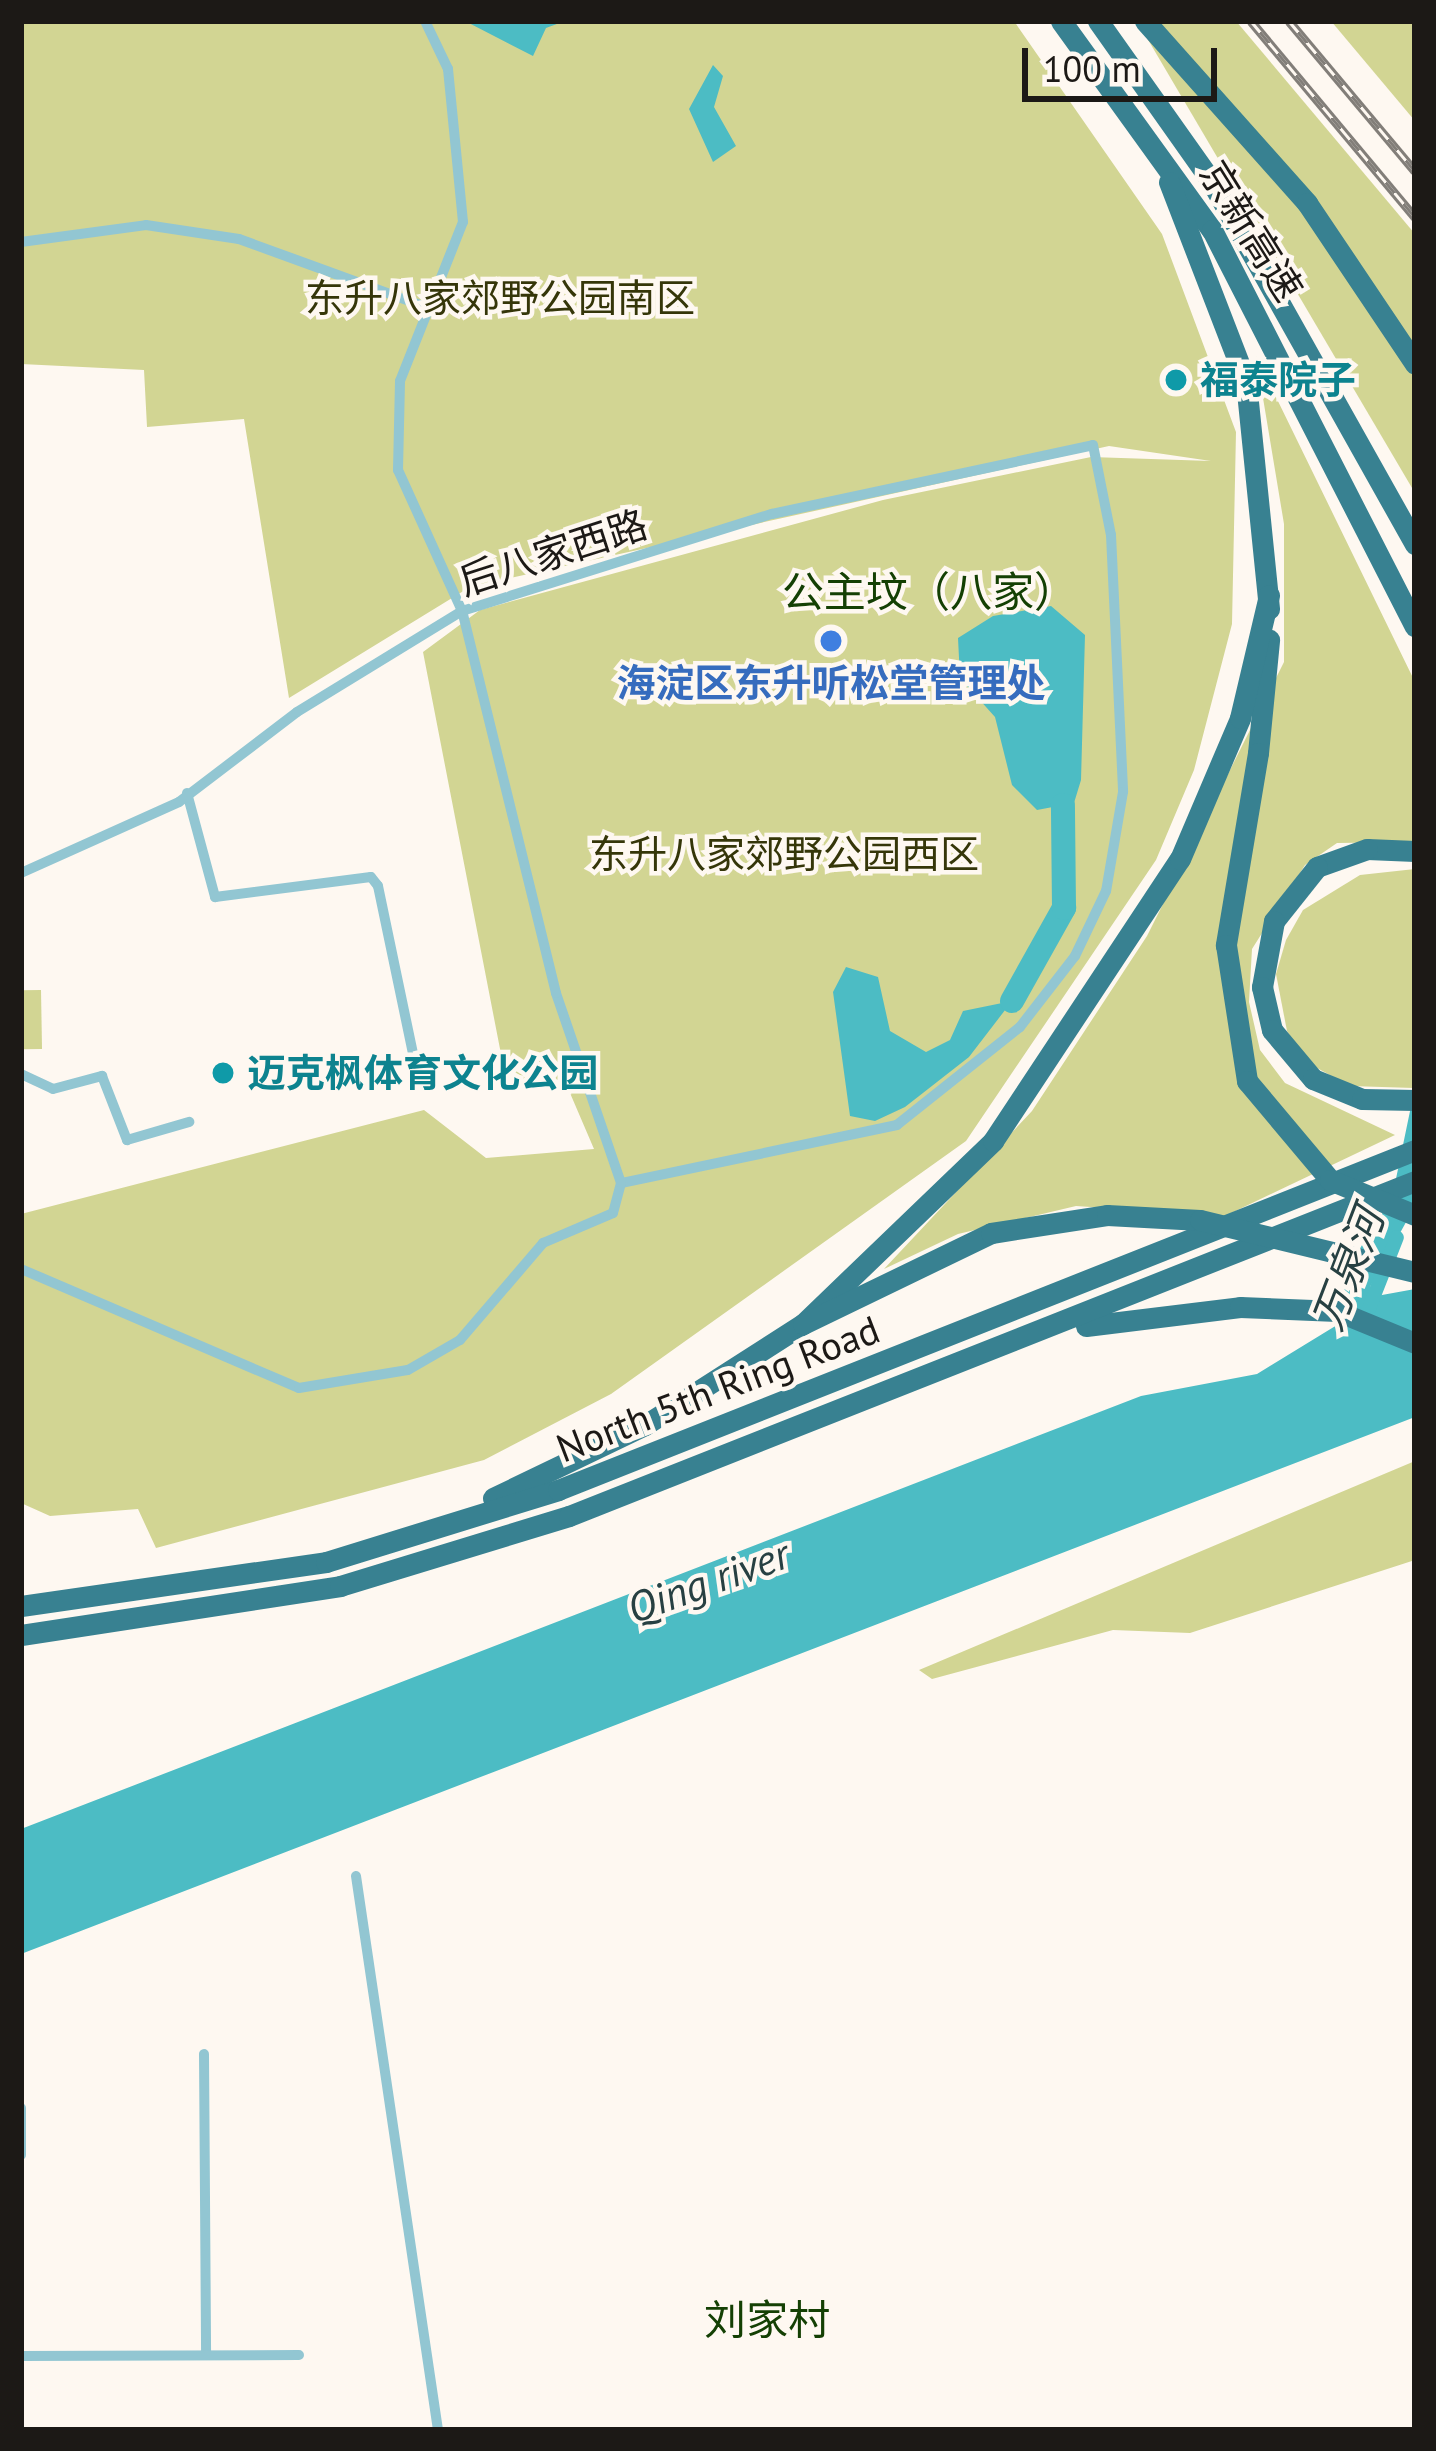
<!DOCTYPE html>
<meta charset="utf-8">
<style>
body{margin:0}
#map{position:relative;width:1436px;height:2451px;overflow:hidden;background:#fef8f1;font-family:"PT Sans","Noto Sans SC",sans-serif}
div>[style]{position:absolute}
.green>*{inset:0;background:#d2d593;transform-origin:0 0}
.water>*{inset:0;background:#4cbcc4}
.canal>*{height:14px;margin:-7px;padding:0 7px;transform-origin:7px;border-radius:7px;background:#4cbcc4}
.river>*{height:24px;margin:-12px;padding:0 12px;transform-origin:12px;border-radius:12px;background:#4cbcc4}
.minor>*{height:10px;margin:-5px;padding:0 5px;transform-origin:5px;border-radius:5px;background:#92c6d2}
.motorway>*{height:21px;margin:-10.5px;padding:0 10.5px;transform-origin:10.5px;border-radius:10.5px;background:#388191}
.rail>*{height:9px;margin-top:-4.5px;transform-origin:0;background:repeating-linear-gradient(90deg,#fef8f1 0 14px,#827e79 0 28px);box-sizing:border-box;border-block:3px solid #827e79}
.motorway-bridge>*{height:21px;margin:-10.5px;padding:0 10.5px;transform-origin:10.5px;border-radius:10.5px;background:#388191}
.dots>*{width:33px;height:33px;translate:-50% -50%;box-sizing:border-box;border:6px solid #fef8f1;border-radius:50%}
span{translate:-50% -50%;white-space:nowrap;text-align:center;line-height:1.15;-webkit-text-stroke:9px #fef8f1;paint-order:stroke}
.street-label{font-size:39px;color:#1c1916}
.park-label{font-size:39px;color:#353609}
.culture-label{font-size:39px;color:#0d838f;font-weight:700}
.left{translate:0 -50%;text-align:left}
.shop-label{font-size:39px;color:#366cbe;font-weight:700}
.neighbourhood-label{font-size:42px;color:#144004}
.water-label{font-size:42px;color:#274042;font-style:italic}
.frame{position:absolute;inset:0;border:24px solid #1c1916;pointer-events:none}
.scale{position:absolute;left:1022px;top:48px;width:195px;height:54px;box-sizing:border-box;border:6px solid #1c1916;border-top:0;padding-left:15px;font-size:36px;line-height:42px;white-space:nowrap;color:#1c1916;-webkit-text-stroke:9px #fef8f1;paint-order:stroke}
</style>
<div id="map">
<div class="green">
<div style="clip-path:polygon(21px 21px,1014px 21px,1162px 234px,1236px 432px,1232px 624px,1194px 770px,1156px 860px,966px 1141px,611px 1394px,484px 1460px,156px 1548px,138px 1509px,50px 1516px,21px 1503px,21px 1214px,424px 1110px,486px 1158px,594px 1149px,564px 1079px,507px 1085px,423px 652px,480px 610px,883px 500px,1091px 457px,1211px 461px,1109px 446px,470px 587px,289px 698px,244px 419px,147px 427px,144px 370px,21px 364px)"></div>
<div style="clip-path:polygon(1137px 21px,1236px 21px,1415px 234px,1415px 493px)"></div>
<div style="clip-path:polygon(1331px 21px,1415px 21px,1415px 121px)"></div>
<div style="clip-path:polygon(1256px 356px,1415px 682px,1415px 842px,1337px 843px,1305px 865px,1252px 949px,1249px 1002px,1260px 1050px,1285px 1083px,1395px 1135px,1225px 1216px,1076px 1206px,958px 1234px,884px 1269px,1032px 1111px,1147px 936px,1284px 662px,1284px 524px)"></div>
<div style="clip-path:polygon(1415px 869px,1414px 1088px,1350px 1086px,1306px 1062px,1287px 1031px,1276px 974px,1286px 940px,1303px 910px,1360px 875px)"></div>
<div style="left:41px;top:990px;width:59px;height:20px;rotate:89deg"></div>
<div style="clip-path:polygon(1415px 1461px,1415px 1560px,1190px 1633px,1113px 1630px,932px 1679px,919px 1670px)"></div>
</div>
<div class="water">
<div style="clip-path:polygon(465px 21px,565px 21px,546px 28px,533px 56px)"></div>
<div style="clip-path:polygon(713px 65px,723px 76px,714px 107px,736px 146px,713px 162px,689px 109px)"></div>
<div style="clip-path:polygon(1051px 606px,1085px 635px,1081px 780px,1074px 803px,1037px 810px,1012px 785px,995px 717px,960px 678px,958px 638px,993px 616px)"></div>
<div style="clip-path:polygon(846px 967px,878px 977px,890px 1031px,926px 1052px,950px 1040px,963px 1011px,1012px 1001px,969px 1057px,905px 1107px,875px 1121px,850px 1116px,833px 992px)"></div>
<div style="clip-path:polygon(1415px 1087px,1415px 1206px,1370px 1287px,1371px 1297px,1415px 1289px,1415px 1417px,21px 1954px,21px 1829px,1141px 1396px,1257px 1374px,1337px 1325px,1350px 1264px,1392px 1198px)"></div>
</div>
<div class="canal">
<div style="left:1368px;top:1311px;width:79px;rotate:-68.6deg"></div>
</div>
<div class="river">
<div style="left:1012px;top:1001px;width:107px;rotate:-60.8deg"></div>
<div style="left:1064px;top:908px;width:103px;rotate:-90.6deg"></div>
</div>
<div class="minor">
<div style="left:21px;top:242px;width:126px;rotate:-7.7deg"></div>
<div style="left:146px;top:225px;width:94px;rotate:8.6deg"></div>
<div style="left:239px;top:239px;width:202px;rotate:20deg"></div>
<div style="left:187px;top:793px;width:108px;rotate:74.9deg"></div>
<div style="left:215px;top:897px;width:157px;rotate:-7.3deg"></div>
<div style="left:371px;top:877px;width:11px;rotate:52deg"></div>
<div style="left:378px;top:886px;width:196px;rotate:78.2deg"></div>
<div style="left:21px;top:873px;width:173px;rotate:-24.2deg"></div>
<div style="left:179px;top:802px;width:148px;rotate:-37.3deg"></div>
<div style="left:297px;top:712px;width:193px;rotate:-31.5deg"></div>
<div style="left:462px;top:611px;width:325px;rotate:-17.4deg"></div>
<div style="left:772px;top:514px;width:328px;rotate:-12.1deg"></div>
<div style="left:1093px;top:445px;width:92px;rotate:78.7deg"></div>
<div style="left:1111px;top:535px;width:257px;rotate:87.3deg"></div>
<div style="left:1123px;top:792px;width:100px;rotate:99.7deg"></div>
<div style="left:1106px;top:891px;width:72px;rotate:115.5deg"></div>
<div style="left:1075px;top:956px;width:90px;rotate:127.8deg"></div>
<div style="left:1020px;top:1027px;width:157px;rotate:141.5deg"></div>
<div style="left:897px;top:1125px;width:282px;rotate:168.1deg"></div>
<div style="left:21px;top:1074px;width:35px;rotate:25deg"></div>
<div style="left:53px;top:1089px;width:51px;rotate:-14.9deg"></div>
<div style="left:102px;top:1076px;width:69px;rotate:68.7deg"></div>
<div style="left:127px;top:1140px;width:65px;rotate:-16.2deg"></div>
<div style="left:21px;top:1269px;width:302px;rotate:23.2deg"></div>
<div style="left:299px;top:1388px;width:110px;rotate:-9.4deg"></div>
<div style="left:408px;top:1370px;width:60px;rotate:-30deg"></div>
<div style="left:460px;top:1340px;width:128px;rotate:-49.4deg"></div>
<div style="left:543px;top:1243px;width:76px;rotate:-23.2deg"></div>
<div style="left:613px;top:1213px;width:31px;rotate:-75deg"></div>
<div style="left:621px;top:1183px;width:201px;rotate:-108.9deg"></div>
<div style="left:556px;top:993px;width:393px;rotate:-103.8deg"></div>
<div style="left:462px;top:611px;width:155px;rotate:-114.4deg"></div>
<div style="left:398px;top:470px;width:89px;rotate:-88.7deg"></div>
<div style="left:400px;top:381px;width:171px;rotate:-68.4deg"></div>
<div style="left:463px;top:222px;width:154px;rotate:-95.6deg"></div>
<div style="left:448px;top:69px;width:53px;rotate:-115.6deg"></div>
<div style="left:356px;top:1876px;width:560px;rotate:81.58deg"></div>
<div style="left:204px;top:2054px;width:301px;rotate:89.6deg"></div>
<div style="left:21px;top:2108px;width:47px;rotate:90deg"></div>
<div style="left:21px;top:2356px;width:278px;rotate:-0.2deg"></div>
</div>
<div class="motorway">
<div style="left:1061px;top:21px;width:258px;rotate:54.2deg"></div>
<div style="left:1212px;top:230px;width:445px;rotate:62.9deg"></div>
<div style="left:1098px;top:21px;width:194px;rotate:54.7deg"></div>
<div style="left:1210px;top:179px;width:419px;rotate:60.7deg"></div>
<div style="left:1145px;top:21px;width:244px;rotate:48.3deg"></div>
<div style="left:1307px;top:203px;width:194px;rotate:56.1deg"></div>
<div style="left:1169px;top:182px;width:214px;rotate:68.9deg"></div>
<div style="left:1246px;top:382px;width:228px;rotate:84.2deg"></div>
<div style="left:1258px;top:753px;width:114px;rotate:-84.4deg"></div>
<div style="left:1415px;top:851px;width:48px;rotate:-177.6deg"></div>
<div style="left:1367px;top:849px;width:53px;rotate:160.2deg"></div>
<div style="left:1317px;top:867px;width:69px;rotate:128.5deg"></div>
<div style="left:1274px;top:921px;width:67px;rotate:100.3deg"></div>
<div style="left:1262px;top:987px;width:44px;rotate:76.9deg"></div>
<div style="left:1272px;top:1030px;width:64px;rotate:50.1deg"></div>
<div style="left:1313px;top:1079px;width:53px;rotate:22.2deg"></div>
<div style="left:1362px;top:1099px;width:53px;rotate:1.1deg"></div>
<div style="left:1086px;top:1326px;width:155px;rotate:-7deg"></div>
<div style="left:1240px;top:1307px;width:97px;rotate:2.4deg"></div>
<div style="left:1337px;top:1311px;width:84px;rotate:22.3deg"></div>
<div style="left:493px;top:1498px;width:169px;rotate:-25.7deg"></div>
<div style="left:645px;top:1425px;width:188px;rotate:-32.6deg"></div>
<div style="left:803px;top:1324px;width:264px;rotate:-43.9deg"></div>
<div style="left:993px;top:1141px;width:338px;rotate:-56.5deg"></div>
<div style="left:1180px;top:859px;width:153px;rotate:-66.9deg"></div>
<div style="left:1240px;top:718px;width:126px;rotate:-76.7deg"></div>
<div style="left:21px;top:1606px;width:308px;rotate:-8.2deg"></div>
<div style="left:326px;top:1562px;width:243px;rotate:-17.2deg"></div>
<div style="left:558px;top:1490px;width:922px;rotate:-21.64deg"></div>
<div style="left:21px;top:1635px;width:323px;rotate:-8.7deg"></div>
<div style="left:340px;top:1586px;width:239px;rotate:-17deg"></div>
<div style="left:569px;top:1516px;width:910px;rotate:-21.6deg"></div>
</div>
<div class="rail">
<div style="left:1251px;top:21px;width:256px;rotate:50.1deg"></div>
<div style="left:1289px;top:21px;width:196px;rotate:50deg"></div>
</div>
<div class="motorway-bridge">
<div style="left:1258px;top:753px;width:195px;rotate:99.5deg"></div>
<div style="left:1226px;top:945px;width:138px;rotate:81.2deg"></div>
<div style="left:1247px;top:1081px;width:129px;rotate:50deg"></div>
<div style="left:1330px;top:1180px;width:92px;rotate:22.4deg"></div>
<div style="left:803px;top:1324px;width:209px;rotate:-25.8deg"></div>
<div style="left:991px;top:1233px;width:117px;rotate:-8.8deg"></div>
<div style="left:1107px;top:1215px;width:93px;rotate:3.1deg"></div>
<div style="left:1200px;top:1220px;width:221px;rotate:13.6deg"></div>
</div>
<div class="dots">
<div style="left:1176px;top:380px;background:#0f9aa8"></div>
<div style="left:831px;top:641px;background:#3f7fe0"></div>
<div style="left:223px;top:1073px;background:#0f9aa8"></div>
</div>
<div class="street-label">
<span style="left:1251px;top:231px;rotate:58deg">京新高速</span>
<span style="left:553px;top:553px;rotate:-18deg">后八家西路</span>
<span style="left:718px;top:1389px;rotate:-21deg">North 5th Ring Road</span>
</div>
<div class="park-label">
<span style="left:500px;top:298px">东升八家郊野公园南区</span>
<span style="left:784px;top:854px">东升八家郊野公园西区</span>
</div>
<div class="culture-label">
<span class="left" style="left:1200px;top:380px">福泰院子</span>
<span class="left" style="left:247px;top:1073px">迈克枫体育文化公园</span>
</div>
<div class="shop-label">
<span style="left:831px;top:683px">海淀区东升听松堂管理处</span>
</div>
<div class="neighbourhood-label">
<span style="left:929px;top:592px">公主坟（八家）</span>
<span style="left:767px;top:2320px">刘家村</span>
</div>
<div class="water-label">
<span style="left:1348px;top:1269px;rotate:-69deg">万泉河</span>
<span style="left:708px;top:1581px;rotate:-20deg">Qing river</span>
</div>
<div class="frame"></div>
<div class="scale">100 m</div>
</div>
